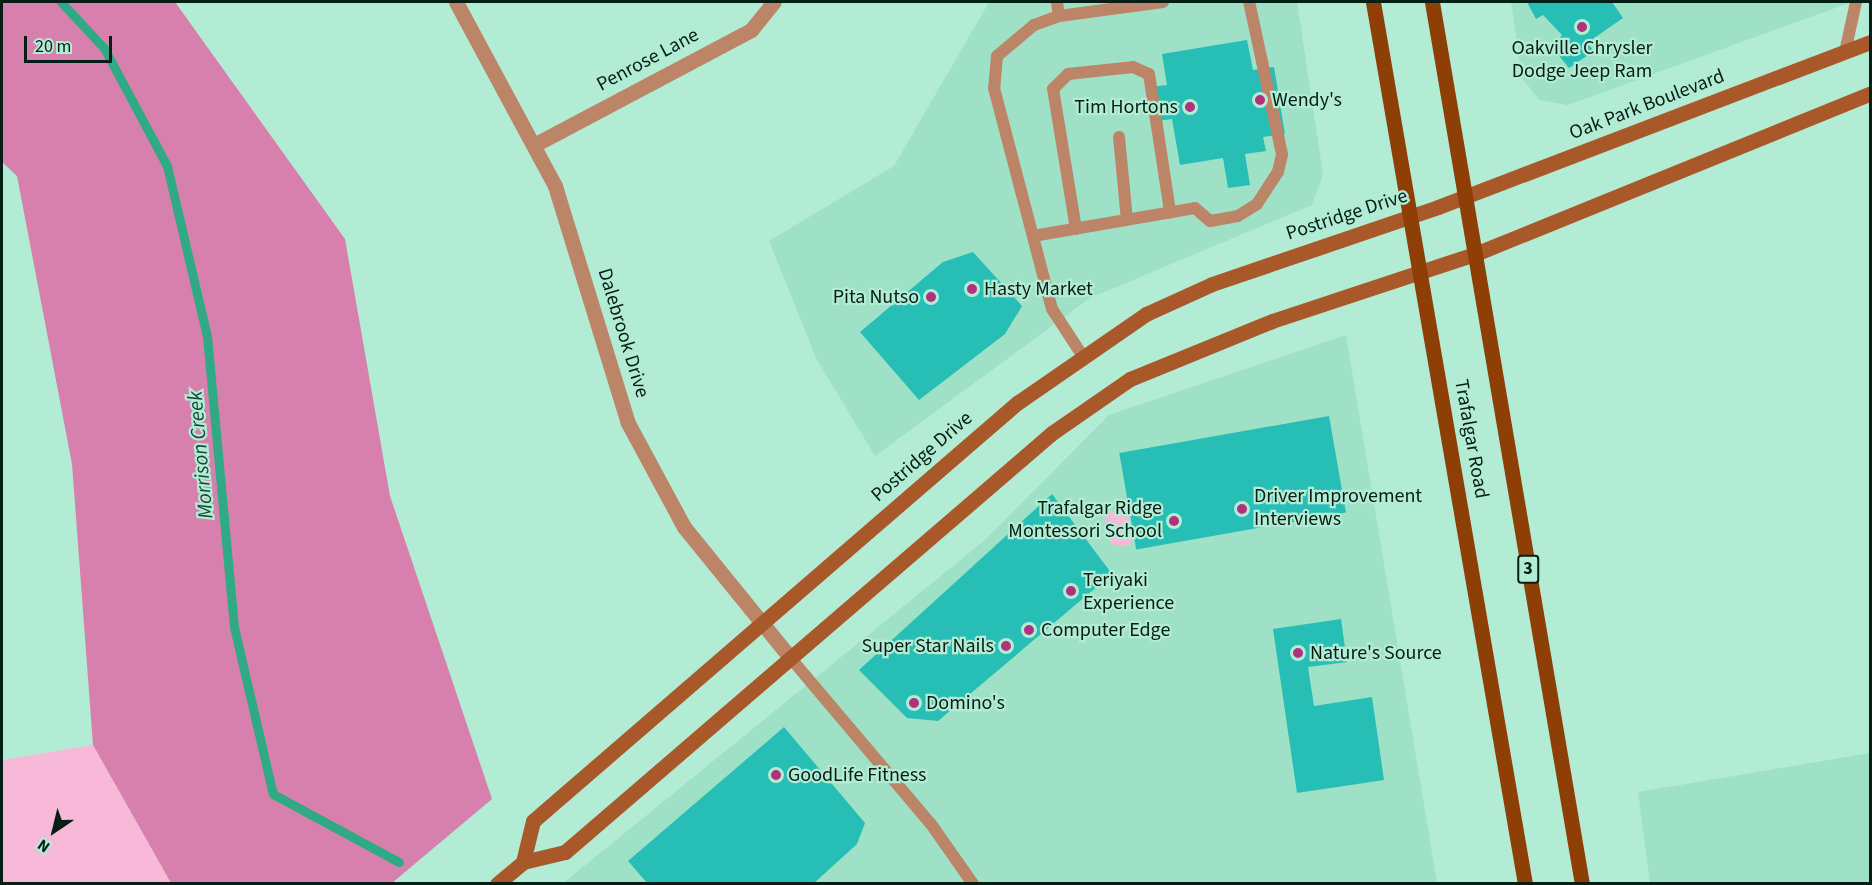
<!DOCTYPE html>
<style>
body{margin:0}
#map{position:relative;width:1872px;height:885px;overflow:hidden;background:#b2ecd5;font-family:"Source Sans 3",sans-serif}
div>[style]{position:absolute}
.built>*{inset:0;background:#9fe1c7}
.green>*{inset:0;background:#f7b9d7}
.forest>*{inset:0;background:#d780ad}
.stream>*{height:9px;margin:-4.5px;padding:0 4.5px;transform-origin:4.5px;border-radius:4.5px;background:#30aa85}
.building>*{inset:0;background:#26beb5;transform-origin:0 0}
.lane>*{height:12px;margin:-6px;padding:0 6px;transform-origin:6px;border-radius:6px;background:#bd8568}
.street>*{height:15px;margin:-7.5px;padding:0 7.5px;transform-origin:7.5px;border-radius:7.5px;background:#bd8568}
.secondary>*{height:15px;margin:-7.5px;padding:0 7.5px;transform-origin:7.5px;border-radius:7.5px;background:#a95829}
.primary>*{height:15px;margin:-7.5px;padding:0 7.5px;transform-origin:7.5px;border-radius:7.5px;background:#8d3f06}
.dots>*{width:16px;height:16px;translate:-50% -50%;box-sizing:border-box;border:3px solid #b2ecd5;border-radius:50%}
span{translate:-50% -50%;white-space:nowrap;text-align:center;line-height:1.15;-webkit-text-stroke:4.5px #b2ecd5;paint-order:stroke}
.shield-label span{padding:2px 4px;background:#b2ecd5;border:2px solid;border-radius:4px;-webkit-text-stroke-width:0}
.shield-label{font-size:18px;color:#071e16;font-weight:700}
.poi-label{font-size:20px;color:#071e16}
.left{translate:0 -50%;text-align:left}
.right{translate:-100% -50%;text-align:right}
.street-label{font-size:20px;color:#071e16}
.water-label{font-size:21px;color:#174838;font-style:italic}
.frame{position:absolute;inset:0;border:3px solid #071e16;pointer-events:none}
.north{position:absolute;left:24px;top:801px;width:60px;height:60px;-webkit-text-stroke:4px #b2ecd5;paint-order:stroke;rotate:215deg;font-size:16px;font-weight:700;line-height:24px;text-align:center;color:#071e16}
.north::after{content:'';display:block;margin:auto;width:21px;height:27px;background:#071e16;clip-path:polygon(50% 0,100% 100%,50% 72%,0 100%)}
.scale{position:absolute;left:24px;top:36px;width:88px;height:27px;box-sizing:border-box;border:3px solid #071e16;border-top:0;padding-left:8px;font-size:18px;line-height:21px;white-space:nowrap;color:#071e16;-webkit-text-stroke:4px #b2ecd5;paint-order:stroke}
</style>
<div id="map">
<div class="built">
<div style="clip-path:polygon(989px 2px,1297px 2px,1323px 174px,1312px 205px,1090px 298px,875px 456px,817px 360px,769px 241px,894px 166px)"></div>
<div style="clip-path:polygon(1511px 2px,1852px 2px,1568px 105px,1539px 100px,1522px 78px)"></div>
<div style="clip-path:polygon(1346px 335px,1437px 883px,562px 884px,985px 540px,1109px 415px)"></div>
<div style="clip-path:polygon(1870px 753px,1870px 883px,1650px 883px,1638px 792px)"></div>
</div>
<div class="green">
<div style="clip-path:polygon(1105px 511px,1128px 513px,1133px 540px,1129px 545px,1114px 545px,1106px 537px)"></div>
<div style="clip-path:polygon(93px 745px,171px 883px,2px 883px,2px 760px)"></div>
</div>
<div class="forest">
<div style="clip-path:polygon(2px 2px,175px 2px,345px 239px,390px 496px,492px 799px,392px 883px,171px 883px,93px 745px,72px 464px,17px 176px,2px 162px)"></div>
</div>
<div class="stream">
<div style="left:61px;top:2px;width:63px;rotate:46.9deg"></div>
<div style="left:104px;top:48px;width:134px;rotate:61.9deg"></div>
<div style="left:167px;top:166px;width:175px;rotate:76.8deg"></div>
<div style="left:207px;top:336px;width:292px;rotate:84.7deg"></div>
<div style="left:234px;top:627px;width:171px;rotate:76.9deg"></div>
<div style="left:273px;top:794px;width:143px;rotate:28.4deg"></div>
</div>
<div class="building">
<div style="clip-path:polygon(1527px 2px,1612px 2px,1623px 18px,1587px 43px,1594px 51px,1569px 68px,1552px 47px,1562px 35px,1543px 15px,1536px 19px)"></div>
<div style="clip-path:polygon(1247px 40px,1253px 70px,1274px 67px,1285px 134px,1263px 137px,1266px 151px,1245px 154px,1250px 185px,1228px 188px,1223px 158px,1180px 165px,1172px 119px,1157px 121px,1151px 87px,1167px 85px,1162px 54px)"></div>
<div style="clip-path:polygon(973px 252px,1022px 306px,1005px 334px,919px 400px,860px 332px,943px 262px)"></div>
<div style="left:1329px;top:416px;width:98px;height:213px;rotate:80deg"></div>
<div style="clip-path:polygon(1052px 494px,1112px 574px,938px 721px,907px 718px,859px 670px)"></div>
<div style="clip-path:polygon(1341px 619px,1347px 662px,1308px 667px,1314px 706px,1372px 697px,1384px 780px,1297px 793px,1273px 629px)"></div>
<div style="clip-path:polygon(784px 727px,865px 823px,857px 844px,813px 884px,648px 884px,628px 861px)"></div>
</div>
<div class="lane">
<div style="left:1057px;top:2px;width:14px;rotate:82deg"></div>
<div style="left:1059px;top:16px;width:27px;rotate:160deg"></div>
<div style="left:1034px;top:25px;width:48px;rotate:140deg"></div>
<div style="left:997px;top:56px;width:32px;rotate:95deg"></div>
<div style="left:994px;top:88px;width:228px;rotate:75.3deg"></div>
<div style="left:1052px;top:309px;width:55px;rotate:56.9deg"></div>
<div style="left:1059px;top:16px;width:105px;rotate:-7.7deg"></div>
<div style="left:1845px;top:52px;width:51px;rotate:-77.6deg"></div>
<div style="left:1119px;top:137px;width:83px;rotate:84.5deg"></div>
<div style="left:1076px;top:229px;width:142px;rotate:-99.3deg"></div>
<div style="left:1053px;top:89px;width:21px;rotate:-45deg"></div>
<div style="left:1068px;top:74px;width:65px;rotate:-6.1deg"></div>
<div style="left:1133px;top:67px;width:17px;rotate:24deg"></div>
<div style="left:1149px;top:74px;width:140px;rotate:81.3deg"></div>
<div style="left:1033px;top:236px;width:164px;rotate:-9.8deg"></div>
<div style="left:1195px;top:208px;width:20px;rotate:41deg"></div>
<div style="left:1210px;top:221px;width:28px;rotate:-10deg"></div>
<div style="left:1238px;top:216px;width:22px;rotate:-32deg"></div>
<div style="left:1257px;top:204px;width:38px;rotate:-57deg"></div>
<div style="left:1278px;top:172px;width:18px;rotate:-77deg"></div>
<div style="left:1282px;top:154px;width:156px;rotate:-102.2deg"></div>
<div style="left:788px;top:655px;width:221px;rotate:49.8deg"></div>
<div style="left:931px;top:824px;width:73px;rotate:55deg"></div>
</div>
<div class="street">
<div style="left:456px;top:2px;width:209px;rotate:61.7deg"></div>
<div style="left:555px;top:186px;width:248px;rotate:72.9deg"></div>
<div style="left:628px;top:423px;width:118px;rotate:61.7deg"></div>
<div style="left:684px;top:527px;width:165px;rotate:50.9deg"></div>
<div style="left:534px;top:145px;width:246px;rotate:-27.9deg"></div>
<div style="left:751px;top:30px;width:36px;rotate:-51deg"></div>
</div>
<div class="secondary">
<div style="left:523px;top:862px;width:42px;rotate:-76.3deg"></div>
<div style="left:533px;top:821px;width:640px;rotate:-40.82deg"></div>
<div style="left:1017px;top:403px;width:157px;rotate:-34.6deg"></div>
<div style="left:1146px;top:314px;width:72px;rotate:-24.4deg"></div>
<div style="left:1212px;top:284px;width:239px;rotate:-18.8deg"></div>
<div style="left:1438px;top:207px;width:462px;rotate:-20.9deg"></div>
<div style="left:497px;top:884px;width:34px;rotate:-40deg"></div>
<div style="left:523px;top:862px;width:43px;rotate:-13.4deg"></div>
<div style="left:565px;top:852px;width:642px;rotate:-40.71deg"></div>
<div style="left:1052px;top:433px;width:95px;rotate:-34.7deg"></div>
<div style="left:1130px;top:379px;width:153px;rotate:-22.2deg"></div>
<div style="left:1272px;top:321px;width:214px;rotate:-18.3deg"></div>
<div style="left:1475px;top:254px;width:426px;rotate:-22.1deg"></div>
</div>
<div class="primary">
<div style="left:1373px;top:2px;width:895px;rotate:80.22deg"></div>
<div style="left:1432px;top:2px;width:895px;rotate:80.35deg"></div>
</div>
<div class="dots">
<div style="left:1582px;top:27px;background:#b1317e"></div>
<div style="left:1260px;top:100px;background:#b1317e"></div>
<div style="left:1190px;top:107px;background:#b1317e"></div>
<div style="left:972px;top:289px;background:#b1317e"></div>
<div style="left:931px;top:297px;background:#b1317e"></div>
<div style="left:1242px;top:509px;background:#b1317e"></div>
<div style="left:1174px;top:521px;background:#b1317e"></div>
<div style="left:1071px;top:591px;background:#b1317e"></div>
<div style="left:1029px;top:630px;background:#b1317e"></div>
<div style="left:1006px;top:646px;background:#b1317e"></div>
<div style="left:1298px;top:653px;background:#b1317e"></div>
<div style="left:914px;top:703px;background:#b1317e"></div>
<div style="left:776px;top:775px;background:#b1317e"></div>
</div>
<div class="shield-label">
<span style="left:1528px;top:569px">3</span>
</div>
<div class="poi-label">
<span style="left:1582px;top:60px">Oakville Chrysler<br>Dodge Jeep Ram</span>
<span class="left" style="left:1272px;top:100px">Wendy's</span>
<span class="right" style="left:1178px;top:107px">Tim Hortons</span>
<span class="left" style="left:984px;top:289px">Hasty Market</span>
<span class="right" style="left:919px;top:297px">Pita Nutso</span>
<span class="left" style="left:1254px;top:508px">Driver Improvement<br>Interviews</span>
<span class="right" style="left:1162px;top:520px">Trafalgar Ridge<br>Montessori School</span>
<span class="left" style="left:1083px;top:592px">Teriyaki<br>Experience</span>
<span class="left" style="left:1041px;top:630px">Computer Edge</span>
<span class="right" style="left:994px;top:646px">Super Star Nails</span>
<span class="left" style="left:1310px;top:653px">Nature's Source</span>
<span class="left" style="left:926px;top:703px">Domino's</span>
<span class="left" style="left:788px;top:775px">GoodLife Fitness</span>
</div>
<div class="street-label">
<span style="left:648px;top:60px;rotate:-28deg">Penrose Lane</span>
<span style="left:1647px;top:105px;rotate:-21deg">Oak Park Boulevard</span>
<span style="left:1347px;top:215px;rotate:-18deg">Postridge Drive</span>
<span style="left:623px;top:333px;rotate:73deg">Dalebrook Drive</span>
<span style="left:1471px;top:439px;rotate:80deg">Trafalgar Road</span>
<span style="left:922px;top:457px;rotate:-41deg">Postridge Drive</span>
</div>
<div class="water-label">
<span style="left:200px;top:455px;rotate:-95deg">Morrison Creek</span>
</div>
<div class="frame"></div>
<div class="north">N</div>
<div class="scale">20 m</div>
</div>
